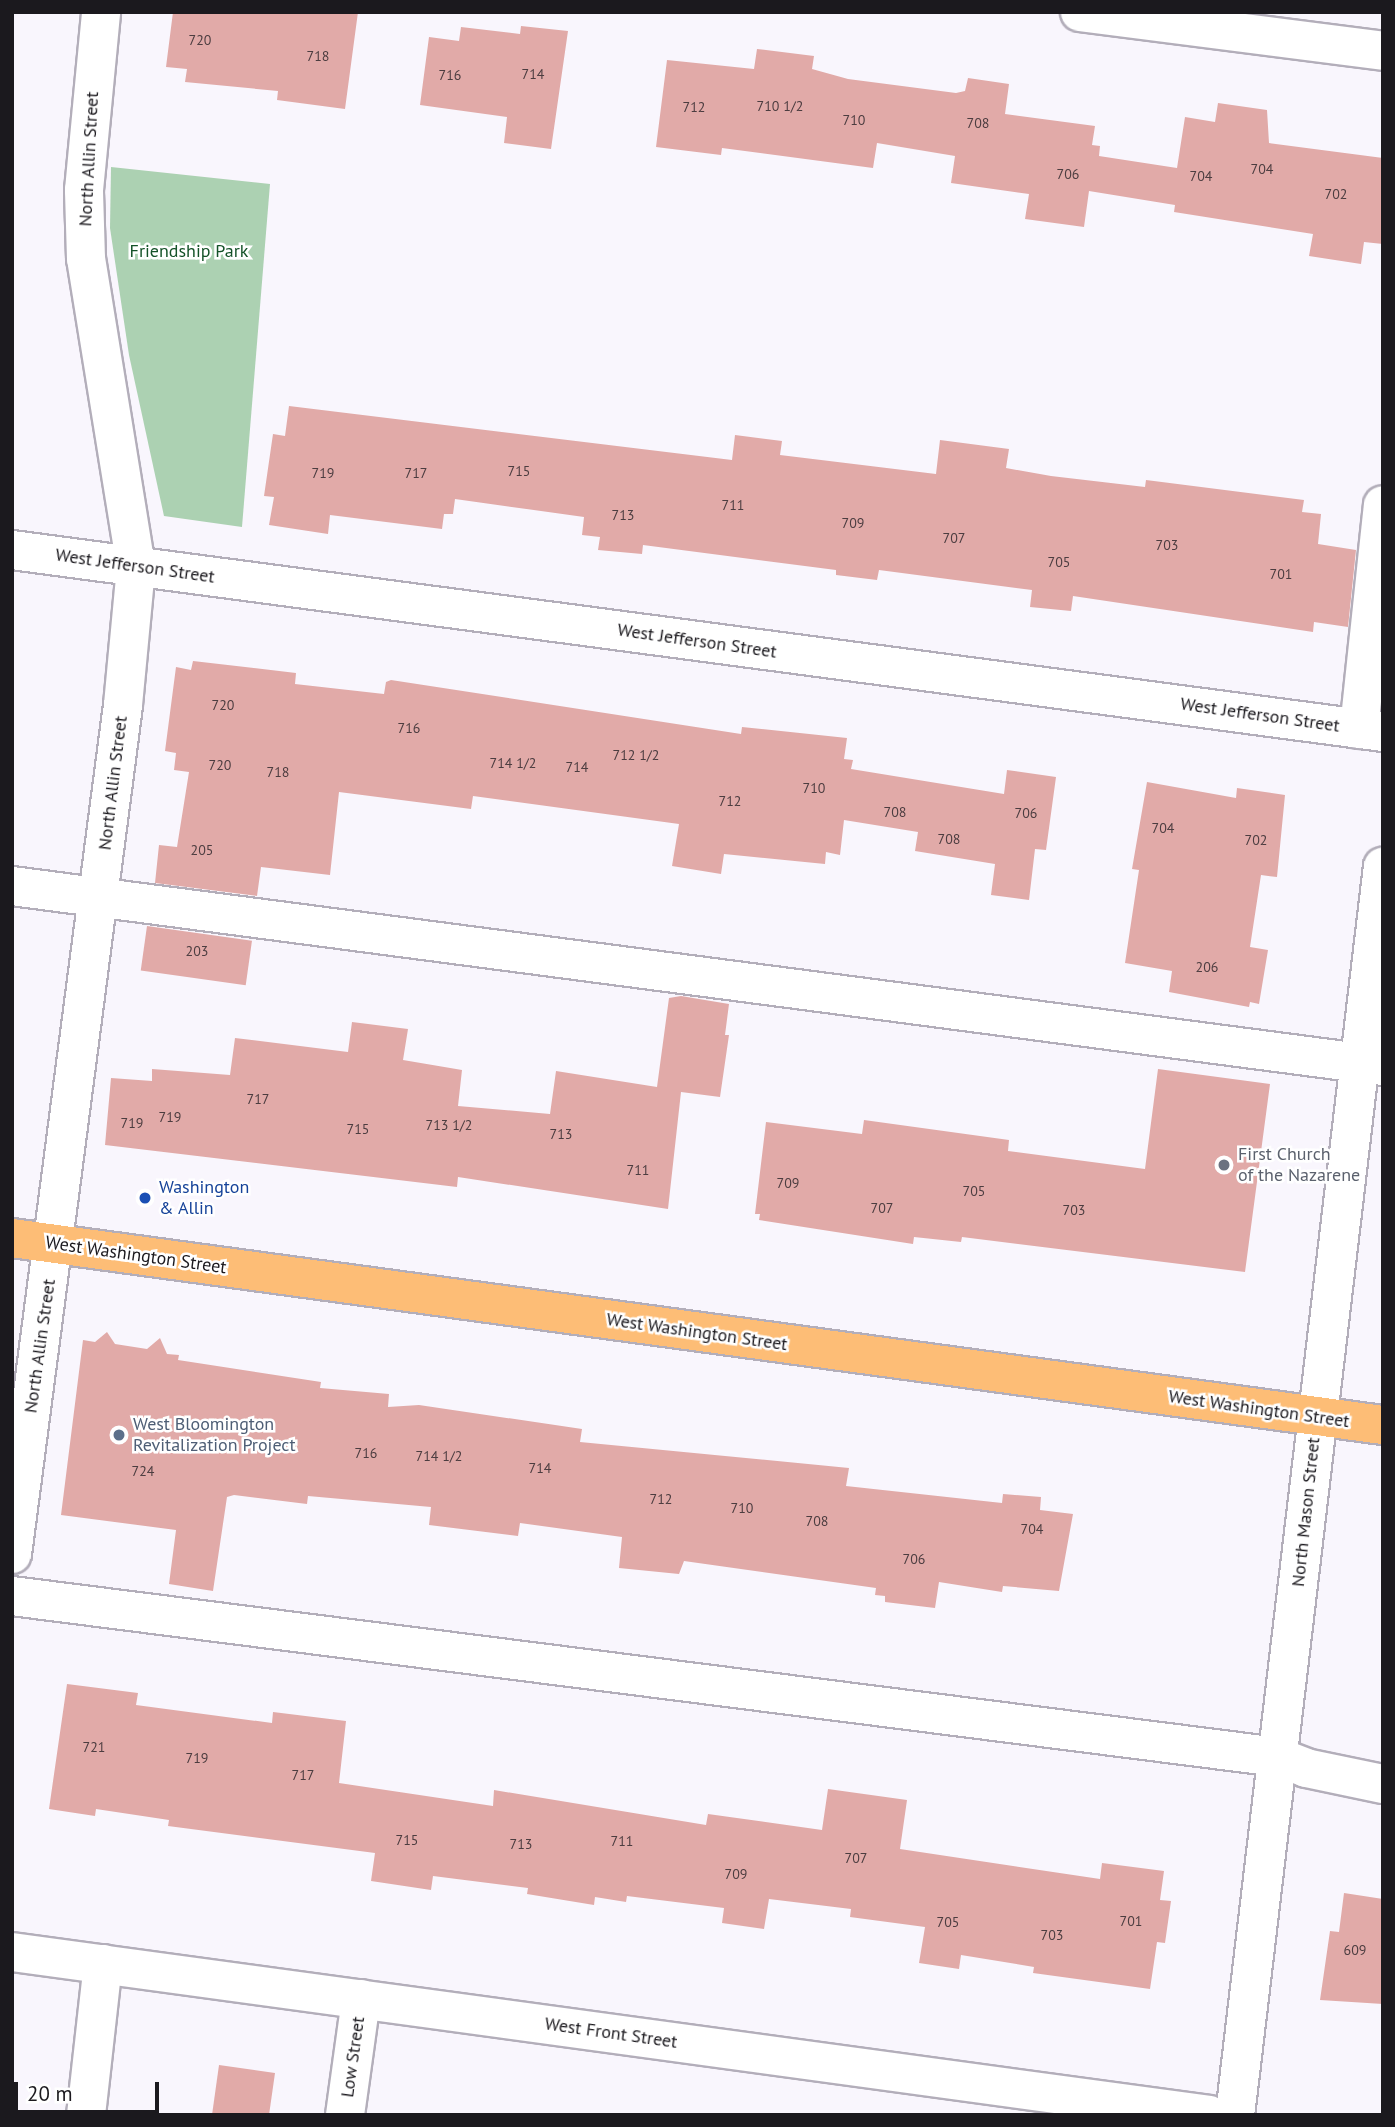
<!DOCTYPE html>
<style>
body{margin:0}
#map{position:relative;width:1395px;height:2127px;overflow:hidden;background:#f9f6fd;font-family:"PT Sans",sans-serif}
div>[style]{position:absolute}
.green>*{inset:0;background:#acd1b2}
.building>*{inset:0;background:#e1aaa8;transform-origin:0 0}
.roads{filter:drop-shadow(2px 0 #b3aeba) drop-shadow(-2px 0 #b3aeba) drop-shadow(0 2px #b3aeba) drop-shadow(0 -2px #b3aeba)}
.minor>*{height:38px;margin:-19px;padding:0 19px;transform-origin:19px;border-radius:19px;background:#fff}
.major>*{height:38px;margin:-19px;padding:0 19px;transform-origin:19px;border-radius:19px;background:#fdbd76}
.dots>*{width:19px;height:19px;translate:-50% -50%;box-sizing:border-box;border:4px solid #fff;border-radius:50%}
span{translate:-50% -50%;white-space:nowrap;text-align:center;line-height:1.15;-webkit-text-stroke:5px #fff;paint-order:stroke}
.number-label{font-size:14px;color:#4c3d40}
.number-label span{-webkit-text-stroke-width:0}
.street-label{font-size:18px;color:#1b191e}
.park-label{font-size:18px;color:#145228}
.worship-label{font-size:18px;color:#5b616d}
.left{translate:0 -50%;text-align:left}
.transit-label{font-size:18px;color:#164399}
.service-label{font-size:18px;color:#4e5e75}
.frame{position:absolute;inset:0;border:14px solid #1b191e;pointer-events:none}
.scale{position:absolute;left:14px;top:2082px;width:145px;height:32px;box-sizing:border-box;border:4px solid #1b191e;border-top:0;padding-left:9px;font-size:21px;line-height:24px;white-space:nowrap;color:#1b191e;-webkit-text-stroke:5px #fff;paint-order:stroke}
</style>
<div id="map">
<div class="green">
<div style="clip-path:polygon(111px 167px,270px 184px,242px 527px,164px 516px,129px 355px,110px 228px)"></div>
</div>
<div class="building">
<div style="clip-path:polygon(173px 12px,358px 12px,345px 109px,277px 100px,278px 91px,185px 82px,187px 69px,166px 67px)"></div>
<div style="clip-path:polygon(521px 26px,568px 31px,551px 149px,504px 143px,507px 117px,420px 105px,429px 37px,459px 41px,461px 27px,520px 34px)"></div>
<div style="clip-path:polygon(757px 49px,814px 56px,812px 69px,848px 79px,956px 93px,965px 91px,968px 78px,1009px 84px,1005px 114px,1095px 126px,1092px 145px,1100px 146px,1099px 156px,1177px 168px,1185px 117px,1215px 122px,1218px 103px,1267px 110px,1269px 143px,1383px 158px,1383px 244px,1364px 242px,1361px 264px,1309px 256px,1313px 234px,1174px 212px,1175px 205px,1089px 191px,1084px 227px,1025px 219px,1029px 194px,951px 183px,955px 156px,877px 143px,873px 168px,722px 148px,721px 155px,656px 147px,667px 60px,754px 69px)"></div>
<div style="clip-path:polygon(289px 406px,732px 460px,735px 435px,782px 441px,780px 455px,936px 474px,940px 440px,1009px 449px,1006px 468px,1051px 476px,1145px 487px,1146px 480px,1304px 500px,1302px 512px,1321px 514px,1318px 544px,1356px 550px,1348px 627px,1314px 622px,1313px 632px,1073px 596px,1071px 611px,1030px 607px,1032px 590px,879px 570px,877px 580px,836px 575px,836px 570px,643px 545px,642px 554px,598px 550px,600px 537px,582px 535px,584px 517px,455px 499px,453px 514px,444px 514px,442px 529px,330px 515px,328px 534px,269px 525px,274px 497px,264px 496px,273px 434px,285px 436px)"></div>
<div style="clip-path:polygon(193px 661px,296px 673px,295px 684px,384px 694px,386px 682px,391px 680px,741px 734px,742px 727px,847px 738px,844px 759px,853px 760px,851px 769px,1004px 794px,1007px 770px,1056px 777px,1046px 850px,1035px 849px,1029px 900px,991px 895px,995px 864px,915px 851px,918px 832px,844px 820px,840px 855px,826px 852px,825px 864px,724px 854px,721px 874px,672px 866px,679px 824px,473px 796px,471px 809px,339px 792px,330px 875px,261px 867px,257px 896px,155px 883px,159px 845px,177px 847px,189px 772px,174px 770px,176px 753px,165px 751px,176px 667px,191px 670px)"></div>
<div style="clip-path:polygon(1147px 782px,1236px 798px,1237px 788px,1285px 795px,1277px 877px,1261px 875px,1250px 947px,1268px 950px,1259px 1004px,1250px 1002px,1249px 1007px,1169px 992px,1172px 971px,1125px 963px,1139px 870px,1132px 869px)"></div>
<div style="left:147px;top:926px;width:106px;height:45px;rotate:8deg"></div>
<div style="clip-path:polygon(681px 996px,729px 1004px,725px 1035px,729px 1035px,720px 1097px,681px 1092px,668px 1209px,458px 1177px,457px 1187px,105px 1145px,111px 1078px,152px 1081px,152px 1069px,230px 1075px,235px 1038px,348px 1052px,352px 1022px,408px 1029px,403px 1060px,462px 1070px,458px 1106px,550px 1114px,556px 1071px,657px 1087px,669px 998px)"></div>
<div style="clip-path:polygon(1158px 1069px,1270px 1084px,1245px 1272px,962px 1237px,961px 1242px,914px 1237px,913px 1244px,759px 1220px,760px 1214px,755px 1214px,766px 1122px,862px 1134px,864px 1120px,1009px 1140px,1008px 1151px,1145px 1169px)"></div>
<div style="clip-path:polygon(107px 1332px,115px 1344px,147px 1349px,160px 1338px,167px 1354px,179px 1355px,178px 1360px,321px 1382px,320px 1388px,389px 1394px,388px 1407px,419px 1405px,582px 1429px,580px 1442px,849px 1468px,846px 1486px,1002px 1503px,1003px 1494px,1041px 1497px,1040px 1510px,1073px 1514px,1059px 1591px,1003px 1586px,1002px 1592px,939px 1582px,935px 1608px,885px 1602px,885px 1596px,875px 1595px,876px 1588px,684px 1561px,679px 1574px,619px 1568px,622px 1537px,520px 1523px,518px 1536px,429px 1525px,431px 1507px,308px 1496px,307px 1504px,234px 1495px,227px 1497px,213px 1591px,169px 1584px,176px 1530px,61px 1515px,83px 1340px,95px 1342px)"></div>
<div style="clip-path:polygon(67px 1684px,138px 1693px,136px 1705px,272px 1723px,273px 1712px,346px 1721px,339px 1783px,493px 1806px,494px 1790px,706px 1825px,708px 1814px,822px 1830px,828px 1789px,907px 1800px,900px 1849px,1100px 1879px,1102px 1863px,1164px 1871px,1160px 1900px,1171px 1901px,1165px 1943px,1157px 1942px,1150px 1989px,1033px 1973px,1034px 1967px,961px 1955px,959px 1969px,919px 1963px,925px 1927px,850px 1917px,851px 1909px,769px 1899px,764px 1929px,722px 1923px,724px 1908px,627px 1896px,626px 1902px,595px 1897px,594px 1905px,527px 1894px,528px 1888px,433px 1876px,431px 1890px,371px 1881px,375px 1853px,168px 1826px,169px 1820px,96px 1809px,95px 1816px,49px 1809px)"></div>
<div style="clip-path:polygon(1344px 1893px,1383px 1899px,1383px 2004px,1320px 2000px,1330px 1931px,1339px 1932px)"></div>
<div style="clip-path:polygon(219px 2065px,275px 2073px,269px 2115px,212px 2115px)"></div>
</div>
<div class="roads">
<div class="minor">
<div style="left:1080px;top:12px;width:305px;rotate:7.3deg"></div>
<div style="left:12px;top:550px;width:1383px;rotate:7.56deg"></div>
<div style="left:1359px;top:729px;width:225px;rotate:-83.9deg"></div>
<div style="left:12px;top:886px;width:1383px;rotate:7.48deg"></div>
<div style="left:12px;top:1554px;width:856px;rotate:-82.55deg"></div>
<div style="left:123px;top:705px;width:139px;rotate:-84.6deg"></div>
<div style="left:136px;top:567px;width:312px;rotate:-99.2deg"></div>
<div style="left:86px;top:259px;width:69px;rotate:-91.7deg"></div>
<div style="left:84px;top:190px;width:179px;rotate:-84.5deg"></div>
<div style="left:12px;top:1596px;width:1276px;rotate:7.25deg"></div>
<div style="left:1278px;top:1757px;width:30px;rotate:21deg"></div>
<div style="left:1306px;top:1768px;width:79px;rotate:11.7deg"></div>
<div style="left:12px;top:1952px;width:1208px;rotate:7.75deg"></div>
<div style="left:86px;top:2115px;width:152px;rotate:-83.6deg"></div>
<div style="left:345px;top:2115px;width:117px;rotate:-82.1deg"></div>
<div style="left:1235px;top:2115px;width:1257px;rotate:-83.24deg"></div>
</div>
<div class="major">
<div style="left:12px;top:1238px;width:1384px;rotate:7.77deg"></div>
</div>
</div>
<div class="dots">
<div style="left:1224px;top:1165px;background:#6b7280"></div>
<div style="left:145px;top:1198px;background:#1a4fb4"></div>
<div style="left:119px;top:1435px;background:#5c6f8a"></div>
</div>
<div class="number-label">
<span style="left:200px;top:40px">720</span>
<span style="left:318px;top:56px">718</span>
<span style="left:533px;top:74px">714</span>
<span style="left:450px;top:75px">716</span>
<span style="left:780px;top:106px">710 1/2</span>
<span style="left:694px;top:107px">712</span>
<span style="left:854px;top:120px">710</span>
<span style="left:978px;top:123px">708</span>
<span style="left:1262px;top:169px">704</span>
<span style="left:1068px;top:174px">706</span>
<span style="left:1201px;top:176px">704</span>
<span style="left:1336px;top:194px">702</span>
<span style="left:519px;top:471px">715</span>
<span style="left:323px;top:473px">719</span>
<span style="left:416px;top:473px">717</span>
<span style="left:733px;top:505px">711</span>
<span style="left:623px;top:515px">713</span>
<span style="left:853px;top:523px">709</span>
<span style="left:954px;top:538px">707</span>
<span style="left:1167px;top:545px">703</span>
<span style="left:1059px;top:562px">705</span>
<span style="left:1281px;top:574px">701</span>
<span style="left:223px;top:705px">720</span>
<span style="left:409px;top:728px">716</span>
<span style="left:636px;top:755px">712 1/2</span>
<span style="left:513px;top:763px">714 1/2</span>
<span style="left:220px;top:765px">720</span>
<span style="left:577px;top:767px">714</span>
<span style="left:278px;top:772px">718</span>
<span style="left:814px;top:788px">710</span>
<span style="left:730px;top:801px">712</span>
<span style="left:895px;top:812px">708</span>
<span style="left:1026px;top:813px">706</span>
<span style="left:1163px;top:828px">704</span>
<span style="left:949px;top:839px">708</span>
<span style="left:1256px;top:840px">702</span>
<span style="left:202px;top:850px">205</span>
<span style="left:197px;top:951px">203</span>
<span style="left:1207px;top:967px">206</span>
<span style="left:258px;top:1099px">717</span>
<span style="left:170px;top:1117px">719</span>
<span style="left:132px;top:1123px">719</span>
<span style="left:449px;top:1125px">713 1/2</span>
<span style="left:358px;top:1129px">715</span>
<span style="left:561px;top:1134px">713</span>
<span style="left:638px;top:1170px">711</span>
<span style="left:788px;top:1183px">709</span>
<span style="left:974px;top:1191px">705</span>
<span style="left:882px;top:1208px">707</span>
<span style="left:1074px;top:1210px">703</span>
<span style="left:366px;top:1453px">716</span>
<span style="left:439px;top:1456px">714 1/2</span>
<span style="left:540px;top:1468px">714</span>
<span style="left:143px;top:1471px">724</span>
<span style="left:661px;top:1499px">712</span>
<span style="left:742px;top:1508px">710</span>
<span style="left:817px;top:1521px">708</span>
<span style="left:1032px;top:1529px">704</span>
<span style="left:914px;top:1559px">706</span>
<span style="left:94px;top:1747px">721</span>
<span style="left:197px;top:1758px">719</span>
<span style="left:303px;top:1775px">717</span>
<span style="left:407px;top:1840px">715</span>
<span style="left:622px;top:1841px">711</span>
<span style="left:521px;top:1844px">713</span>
<span style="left:856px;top:1858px">707</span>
<span style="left:736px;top:1874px">709</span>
<span style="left:1131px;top:1921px">701</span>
<span style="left:948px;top:1922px">705</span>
<span style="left:1052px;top:1935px">703</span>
<span style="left:1355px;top:1950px">609</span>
</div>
<div class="street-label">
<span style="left:89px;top:159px;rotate:-87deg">North Allin Street</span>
<span style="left:135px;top:566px;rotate:8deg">West Jefferson Street</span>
<span style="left:697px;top:641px;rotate:8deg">West Jefferson Street</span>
<span style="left:1260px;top:715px;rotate:8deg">West Jefferson Street</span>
<span style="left:113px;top:783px;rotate:-83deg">North Allin Street</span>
<span style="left:136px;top:1255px;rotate:8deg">West Washington Street</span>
<span style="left:697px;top:1332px;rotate:8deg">West Washington Street</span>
<span style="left:40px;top:1346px;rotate:-82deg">North Allin Street</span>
<span style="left:1259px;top:1409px;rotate:8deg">West Washington Street</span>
<span style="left:1306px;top:1512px;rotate:-84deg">North Mason Street</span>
<span style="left:611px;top:2033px;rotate:8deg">West Front Street</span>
<span style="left:353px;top:2057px;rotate:-82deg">Low Street</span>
</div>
<div class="park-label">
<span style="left:189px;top:251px">Friendship Park</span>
</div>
<div class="worship-label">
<span class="left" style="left:1238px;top:1165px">First Church<br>of the Nazarene</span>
</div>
<div class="transit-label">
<span class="left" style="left:159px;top:1198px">Washington<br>&amp; Allin</span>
</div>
<div class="service-label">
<span class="left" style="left:133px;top:1435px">West Bloomington<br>Revitalization Project</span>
</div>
<div class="frame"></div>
<div class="scale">20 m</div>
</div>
